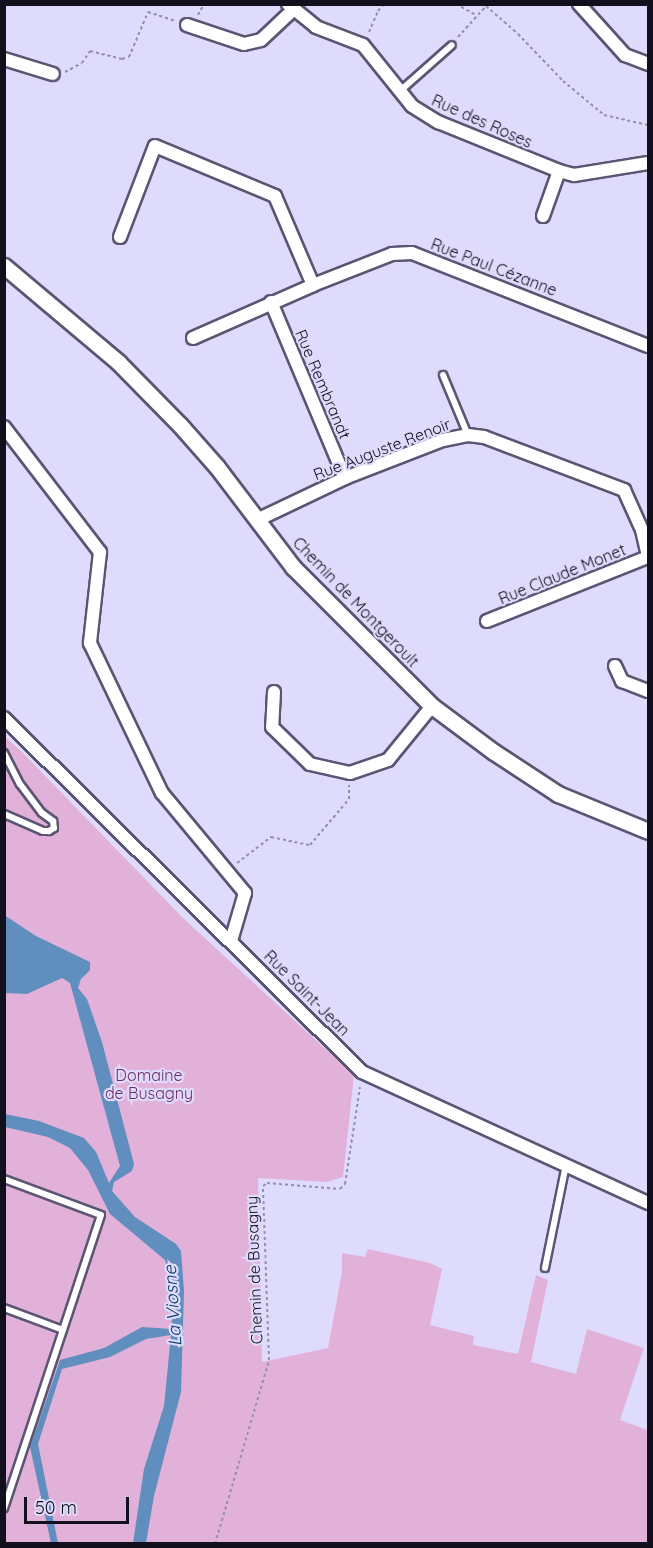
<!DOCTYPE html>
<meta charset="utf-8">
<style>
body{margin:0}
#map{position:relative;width:653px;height:1548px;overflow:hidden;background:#dfdbfd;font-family:Quicksand,sans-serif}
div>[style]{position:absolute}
.green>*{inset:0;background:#e2b1d9}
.water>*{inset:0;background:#608ebe}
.path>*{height:2px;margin-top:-1px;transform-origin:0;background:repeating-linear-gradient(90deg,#9390aa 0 3px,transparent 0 6px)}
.roads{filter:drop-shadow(2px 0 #5a5572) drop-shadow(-2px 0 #5a5572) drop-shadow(0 2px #5a5572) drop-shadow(0 -2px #5a5572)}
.service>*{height:6px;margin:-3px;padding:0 3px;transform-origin:3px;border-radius:3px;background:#fff}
.minor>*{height:12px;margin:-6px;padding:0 6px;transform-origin:6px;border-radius:6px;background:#fff}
.tertiary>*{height:15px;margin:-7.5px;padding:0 7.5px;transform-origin:7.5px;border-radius:7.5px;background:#fff}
span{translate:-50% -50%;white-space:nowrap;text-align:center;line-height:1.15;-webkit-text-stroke:4.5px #dfdbfd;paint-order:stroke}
.street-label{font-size:16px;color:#12101c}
.park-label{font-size:16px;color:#6d2c64}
.water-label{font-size:18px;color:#093d6b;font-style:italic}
.frame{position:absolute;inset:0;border:6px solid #12101c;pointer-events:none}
.scale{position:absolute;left:24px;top:1497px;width:105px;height:27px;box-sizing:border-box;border:3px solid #12101c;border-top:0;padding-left:8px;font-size:18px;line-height:21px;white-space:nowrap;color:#12101c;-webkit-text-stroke:4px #dfdbfd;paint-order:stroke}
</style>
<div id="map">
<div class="green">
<div style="clip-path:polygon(5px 737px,23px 753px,184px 919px,354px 1075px,343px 1177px,327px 1182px,258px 1178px,262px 1362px,328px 1348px,342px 1272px,342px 1253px,365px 1257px,368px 1249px,430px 1263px,442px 1269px,430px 1325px,474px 1336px,473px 1345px,518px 1354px,536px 1275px,548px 1280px,531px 1362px,576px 1374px,587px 1329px,644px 1348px,620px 1420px,648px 1430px,648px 1543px,5px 1543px)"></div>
</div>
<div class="water">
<div style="clip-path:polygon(4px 915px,36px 936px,90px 962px,90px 970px,81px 979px,78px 988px,87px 999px,102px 1042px,134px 1164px,132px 1171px,114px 1182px,112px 1191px,135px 1217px,176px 1244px,181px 1251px,184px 1291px,181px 1392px,154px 1496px,146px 1543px,133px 1543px,144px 1469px,164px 1406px,171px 1335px,146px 1339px,110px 1357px,62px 1369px,38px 1444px,58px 1543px,51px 1543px,30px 1447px,60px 1360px,104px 1348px,142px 1327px,172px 1329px,170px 1276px,165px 1260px,110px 1214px,88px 1170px,70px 1148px,48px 1137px,5px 1127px,5px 1114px,39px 1121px,84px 1138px,96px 1152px,109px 1183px,120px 1166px,70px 983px,62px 978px,27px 994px,5px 993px)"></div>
</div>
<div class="path">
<div style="left:456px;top:4px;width:23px;rotate:29deg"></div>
<div style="left:198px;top:15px;width:13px;rotate:-61deg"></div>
<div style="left:369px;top:32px;width:23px;rotate:-67deg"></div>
<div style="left:378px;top:11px;width:9px;rotate:-49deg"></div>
<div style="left:458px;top:37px;width:42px;rotate:-47.9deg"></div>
<div style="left:486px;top:6px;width:43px;rotate:41.2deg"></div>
<div style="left:518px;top:34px;width:65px;rotate:46.2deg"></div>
<div style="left:563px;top:81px;width:53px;rotate:39.7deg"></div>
<div style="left:604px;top:115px;width:45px;rotate:12.8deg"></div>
<div style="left:65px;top:72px;width:19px;rotate:-28deg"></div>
<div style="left:82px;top:63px;width:14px;rotate:-56deg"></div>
<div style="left:90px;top:51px;width:33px;rotate:14deg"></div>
<div style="left:122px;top:59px;width:7px;rotate:-16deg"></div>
<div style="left:129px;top:57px;width:49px;rotate:-67.1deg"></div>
<div style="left:148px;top:12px;width:29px;rotate:18deg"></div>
<div style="left:237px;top:863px;width:43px;rotate:-37.4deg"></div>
<div style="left:271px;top:837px;width:40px;rotate:12deg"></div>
<div style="left:310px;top:845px;width:60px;rotate:-49.7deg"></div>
<div style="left:349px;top:799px;width:14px;rotate:-90deg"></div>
<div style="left:215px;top:1544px;width:192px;rotate:-73.6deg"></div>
<div style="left:269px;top:1360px;width:174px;rotate:-92deg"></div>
<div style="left:263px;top:1186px;width:5px;rotate:-37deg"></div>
<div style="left:267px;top:1183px;width:73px;rotate:4.7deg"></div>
<div style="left:340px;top:1189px;width:7px;rotate:-45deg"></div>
<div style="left:345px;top:1184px;width:98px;rotate:-81.2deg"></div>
</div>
<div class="roads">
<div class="service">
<div style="left:400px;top:91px;width:69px;rotate:-41.5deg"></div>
<div style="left:443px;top:375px;width:65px;rotate:67.4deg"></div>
<div style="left:4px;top:753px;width:35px;rotate:63deg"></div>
<div style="left:20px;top:784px;width:36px;rotate:53deg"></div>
<div style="left:42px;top:813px;width:14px;rotate:36deg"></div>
<div style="left:53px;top:821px;width:7px;rotate:82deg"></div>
<div style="left:54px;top:828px;width:6px;rotate:149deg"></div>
<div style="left:49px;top:831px;width:6px;rotate:180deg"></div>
<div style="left:43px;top:831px;width:43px;rotate:-156.4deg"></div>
<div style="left:4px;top:1179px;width:103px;rotate:20.4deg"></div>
<div style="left:101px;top:1215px;width:309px;rotate:108.3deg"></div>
<div style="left:545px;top:1268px;width:105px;rotate:-78.5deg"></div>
<div style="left:4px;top:1308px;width:63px;rotate:20.4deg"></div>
</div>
<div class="minor">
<div style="left:288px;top:4px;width:36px;rotate:39deg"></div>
<div style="left:316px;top:27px;width:50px;rotate:21deg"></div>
<div style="left:363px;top:45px;width:78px;rotate:51.2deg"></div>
<div style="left:412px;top:106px;width:31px;rotate:32deg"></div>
<div style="left:438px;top:122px;width:131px;rotate:22deg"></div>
<div style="left:559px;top:171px;width:16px;rotate:15deg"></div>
<div style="left:574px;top:175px;width:75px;rotate:-9.2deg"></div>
<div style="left:579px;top:4px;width:69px;rotate:48deg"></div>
<div style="left:625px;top:55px;width:25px;rotate:21deg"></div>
<div style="left:187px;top:25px;width:60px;rotate:18.4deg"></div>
<div style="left:244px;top:44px;width:17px;rotate:-13deg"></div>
<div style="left:261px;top:40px;width:44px;rotate:-43.2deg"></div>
<div style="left:4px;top:59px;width:51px;rotate:17deg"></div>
<div style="left:543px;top:216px;width:48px;rotate:-70.4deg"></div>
<div style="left:120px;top:237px;width:97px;rotate:-69deg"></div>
<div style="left:155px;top:146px;width:130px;rotate:22.6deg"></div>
<div style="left:275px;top:196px;width:97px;rotate:66.9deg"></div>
<div style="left:271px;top:302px;width:191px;rotate:67.2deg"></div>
<div style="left:193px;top:338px;width:131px;rotate:-23.8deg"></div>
<div style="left:313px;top:285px;width:85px;rotate:-21.4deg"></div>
<div style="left:392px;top:254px;width:20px;rotate:-3deg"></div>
<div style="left:412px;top:253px;width:254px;rotate:21.5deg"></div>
<div style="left:4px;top:427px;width:158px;rotate:52.5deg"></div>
<div style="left:100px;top:552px;width:92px;rotate:96.3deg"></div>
<div style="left:90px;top:643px;width:166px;rotate:64.4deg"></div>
<div style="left:162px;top:793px;width:130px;rotate:50.3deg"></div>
<div style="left:245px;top:893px;width:50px;rotate:106.3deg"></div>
<div style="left:257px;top:520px;width:98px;rotate:-25.5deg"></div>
<div style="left:345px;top:478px;width:105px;rotate:-21.2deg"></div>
<div style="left:443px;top:440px;width:25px;rotate:-11deg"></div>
<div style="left:468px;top:435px;width:16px;rotate:7deg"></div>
<div style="left:484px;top:437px;width:150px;rotate:20.7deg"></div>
<div style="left:624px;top:490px;width:44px;rotate:65.8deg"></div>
<div style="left:642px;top:530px;width:28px;rotate:77deg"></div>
<div style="left:487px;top:621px;width:173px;rotate:-21.7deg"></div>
<div style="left:615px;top:666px;width:17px;rotate:65deg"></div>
<div style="left:622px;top:681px;width:28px;rotate:21deg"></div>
<div style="left:274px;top:692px;width:35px;rotate:93deg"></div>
<div style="left:272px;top:727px;width:53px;rotate:44.2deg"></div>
<div style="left:310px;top:764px;width:41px;rotate:12.7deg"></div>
<div style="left:350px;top:773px;width:40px;rotate:-18.9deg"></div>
<div style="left:388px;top:760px;width:70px;rotate:-50.8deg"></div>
<div style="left:4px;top:718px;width:503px;rotate:44.68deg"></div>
<div style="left:362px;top:1072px;width:315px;rotate:24.6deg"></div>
</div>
<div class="tertiary">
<div style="left:4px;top:266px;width:149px;rotate:40.1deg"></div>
<div style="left:118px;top:362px;width:88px;rotate:45.5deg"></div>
<div style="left:180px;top:425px;width:56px;rotate:48.6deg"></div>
<div style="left:217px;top:467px;width:126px;rotate:52.8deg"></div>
<div style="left:293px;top:567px;width:197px;rotate:45deg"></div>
<div style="left:432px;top:706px;width:77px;rotate:36.6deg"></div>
<div style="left:494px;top:752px;width:77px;rotate:33.3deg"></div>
<div style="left:558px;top:794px;width:97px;rotate:22.3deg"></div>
</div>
</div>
<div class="street-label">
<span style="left:482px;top:121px;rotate:24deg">Rue des Roses</span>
<span style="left:494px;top:267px;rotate:21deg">Rue Paul Cézanne</span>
<span style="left:323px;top:384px;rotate:67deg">Rue Rembrandt</span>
<span style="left:382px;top:449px;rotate:-21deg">Rue Auguste Renoir</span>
<span style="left:562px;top:574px;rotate:-22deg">Rue Claude Monet</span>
<span style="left:356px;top:602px;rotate:46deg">Chemin de Montgeroult</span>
<span style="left:307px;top:993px;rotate:45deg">Rue Saint-Jean</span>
<span style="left:254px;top:1270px;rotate:-92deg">Chemin de Busagny</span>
</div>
<div class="park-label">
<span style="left:149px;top:1084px">Domaine<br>de Busagny</span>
</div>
<div class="water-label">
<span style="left:173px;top:1306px;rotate:-94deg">La Viosne</span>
</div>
<div class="frame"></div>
<div class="scale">50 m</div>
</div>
